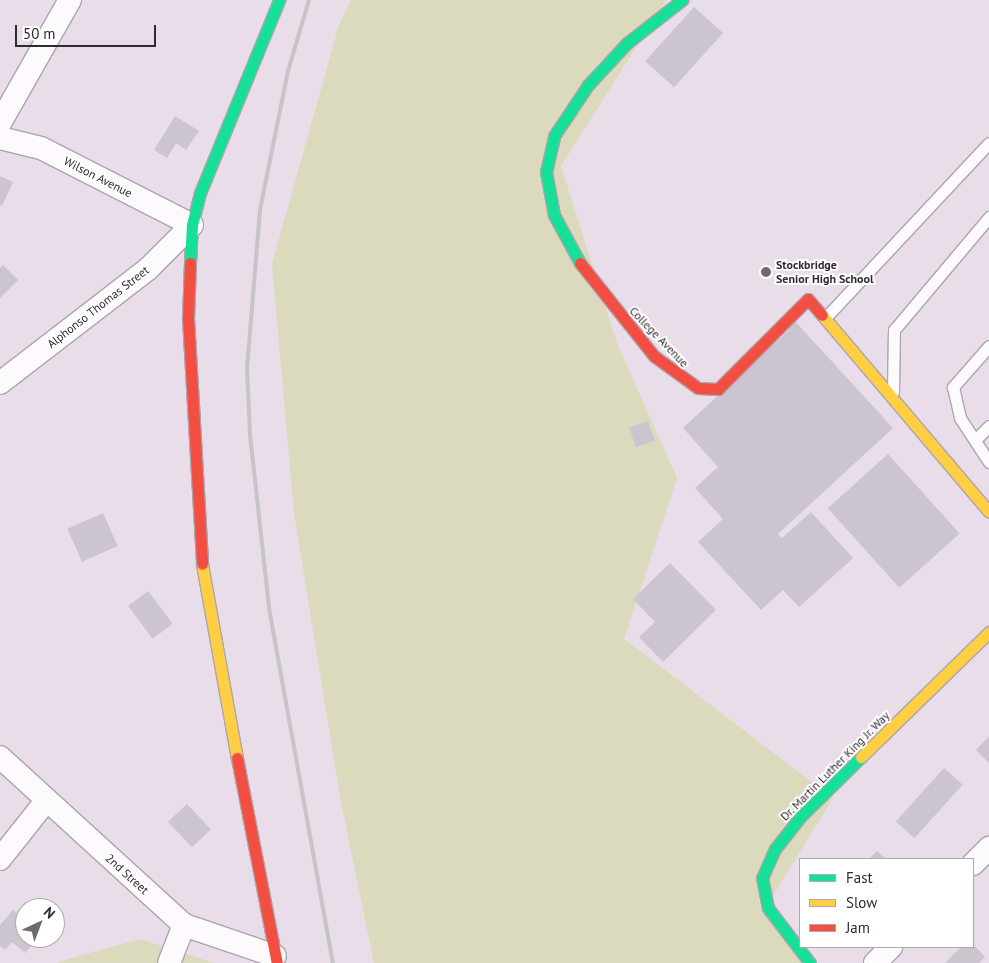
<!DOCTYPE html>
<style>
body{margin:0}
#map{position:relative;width:989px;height:963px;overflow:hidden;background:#e8dde9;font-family:"PT Sans",sans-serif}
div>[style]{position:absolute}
.green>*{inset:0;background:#dbdabc}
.building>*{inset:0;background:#ccc4cf;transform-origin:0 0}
.roads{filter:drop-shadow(1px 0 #ada4ae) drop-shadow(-1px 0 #ada4ae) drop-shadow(0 1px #ada4ae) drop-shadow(0 -1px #ada4ae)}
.lane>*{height:11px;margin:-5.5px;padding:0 5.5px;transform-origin:5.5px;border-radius:5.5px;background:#fcfafc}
.street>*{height:22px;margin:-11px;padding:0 11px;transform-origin:11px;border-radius:11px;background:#fcfafc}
.fast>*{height:11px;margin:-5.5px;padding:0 5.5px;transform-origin:5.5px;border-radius:5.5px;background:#16e098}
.slow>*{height:11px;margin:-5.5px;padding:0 5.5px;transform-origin:5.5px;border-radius:5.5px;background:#ffcf43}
.jam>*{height:11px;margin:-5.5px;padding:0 5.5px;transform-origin:5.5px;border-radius:5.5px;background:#f24e42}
.rail>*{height:4px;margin:-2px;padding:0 2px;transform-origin:2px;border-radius:2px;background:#c7c4c7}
.dots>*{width:14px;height:14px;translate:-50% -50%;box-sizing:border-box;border:2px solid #fff;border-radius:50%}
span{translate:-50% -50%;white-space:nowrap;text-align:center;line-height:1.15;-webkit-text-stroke:4px #fff;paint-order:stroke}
.street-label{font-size:12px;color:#312932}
.poi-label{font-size:12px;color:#312932;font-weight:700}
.left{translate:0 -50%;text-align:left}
.legend{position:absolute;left:799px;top:858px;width:175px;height:90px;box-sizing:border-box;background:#fff;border:1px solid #ada9ad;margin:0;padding:6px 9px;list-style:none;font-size:15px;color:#312932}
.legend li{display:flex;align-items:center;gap:10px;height:25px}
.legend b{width:25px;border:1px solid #ada9ad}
.north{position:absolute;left:15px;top:898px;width:50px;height:50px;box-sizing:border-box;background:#fff;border:1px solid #ada9ad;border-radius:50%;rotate:43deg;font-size:14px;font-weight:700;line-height:20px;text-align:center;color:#312932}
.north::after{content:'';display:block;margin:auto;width:18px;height:22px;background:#716872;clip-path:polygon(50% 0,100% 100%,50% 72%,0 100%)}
.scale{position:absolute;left:15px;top:25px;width:141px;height:22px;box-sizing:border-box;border:2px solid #312932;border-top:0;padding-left:6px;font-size:15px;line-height:18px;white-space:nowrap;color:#312932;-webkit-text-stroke:4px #fff;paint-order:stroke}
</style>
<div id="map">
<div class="green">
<div style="clip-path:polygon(351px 0,666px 0,561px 166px,617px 343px,677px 478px,624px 639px,833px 798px,763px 912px,815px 963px,374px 963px,340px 797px,294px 513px,272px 264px,339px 25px)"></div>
<div style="clip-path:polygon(140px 939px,214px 963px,58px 963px,61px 961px)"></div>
</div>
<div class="building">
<div style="left:694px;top:7px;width:39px;height:73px;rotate:42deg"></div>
<div style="clip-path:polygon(175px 116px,199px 131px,186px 150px,176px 143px,167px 158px,154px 150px)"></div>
<div style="clip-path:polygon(0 176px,13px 182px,2px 206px,0 205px)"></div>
<div style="clip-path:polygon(3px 265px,18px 280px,0 298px,0 268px)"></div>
<div style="clip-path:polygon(792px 318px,893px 428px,778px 534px,782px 538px,811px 512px,853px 558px,799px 607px,783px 590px,761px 610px,698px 542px,723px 519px,695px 488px,718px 467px,683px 428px,789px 330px)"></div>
<div style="left:648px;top:421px;width:21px;height:20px;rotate:71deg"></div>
<div style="left:888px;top:454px;width:107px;height:81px;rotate:48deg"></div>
<div style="left:103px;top:513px;width:36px;height:39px;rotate:66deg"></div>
<div style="clip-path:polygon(670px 563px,716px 610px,663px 662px,639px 637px,655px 622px,633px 599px)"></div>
<div style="left:148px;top:591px;width:41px;height:25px;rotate:53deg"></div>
<div style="clip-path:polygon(989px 736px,989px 763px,976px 750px)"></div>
<div style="left:944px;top:768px;width:25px;height:72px;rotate:42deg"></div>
<div style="left:187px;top:804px;width:35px;height:26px;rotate:47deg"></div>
<div style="clip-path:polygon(877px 851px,886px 859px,869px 859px)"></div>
<div style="clip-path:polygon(13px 910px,25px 920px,25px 938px,38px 938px,25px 953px,12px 942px,5px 950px,0 946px,0 925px)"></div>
<div style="clip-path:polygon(973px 944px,985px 957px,979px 963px,945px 963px,961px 947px)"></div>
</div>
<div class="roads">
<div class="lane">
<div style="left:826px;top:317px;width:238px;rotate:-46.9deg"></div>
<div style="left:989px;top:346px;width:55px;rotate:131.3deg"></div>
<div style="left:953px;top:387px;width:32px;rotate:77deg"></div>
<div style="left:960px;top:418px;width:53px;rotate:56.6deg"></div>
<div style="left:893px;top:392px;width:62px;rotate:-89.1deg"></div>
<div style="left:894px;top:330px;width:148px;rotate:-49.9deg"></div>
<div style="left:975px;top:440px;width:20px;rotate:-45deg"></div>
</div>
<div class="street">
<div style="left:0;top:123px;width:142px;rotate:-60.4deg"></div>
<div style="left:0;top:138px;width:42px;rotate:13.7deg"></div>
<div style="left:41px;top:148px;width:169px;rotate:27deg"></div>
<div style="left:192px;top:225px;width:62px;rotate:135deg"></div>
<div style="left:148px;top:269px;width:187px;rotate:142.4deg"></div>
<div style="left:0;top:757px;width:249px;rotate:42.4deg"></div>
<div style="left:184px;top:925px;width:96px;rotate:18.8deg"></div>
<div style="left:0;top:859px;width:74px;rotate:-51.6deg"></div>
<div style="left:973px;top:864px;width:23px;rotate:-45deg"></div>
<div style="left:169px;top:963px;width:41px;rotate:-68.5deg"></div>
<div style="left:875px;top:963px;width:23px;rotate:-45deg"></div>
</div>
<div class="fast">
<div style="left:190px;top:263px;width:38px;rotate:-87deg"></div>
<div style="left:192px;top:225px;width:33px;rotate:-76deg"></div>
<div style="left:200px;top:193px;width:209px;rotate:-67.7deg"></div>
<div style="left:580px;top:263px;width:55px;rotate:-118.4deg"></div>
<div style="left:554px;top:215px;width:44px;rotate:-100.5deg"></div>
<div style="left:546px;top:172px;width:37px;rotate:-77deg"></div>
<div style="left:554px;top:136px;width:61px;rotate:-56.3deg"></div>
<div style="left:588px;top:85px;width:57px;rotate:-47.1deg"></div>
<div style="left:627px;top:43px;width:70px;rotate:-38deg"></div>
<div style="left:810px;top:963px;width:69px;rotate:-127.4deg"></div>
<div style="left:768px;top:908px;width:31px;rotate:-101deg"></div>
<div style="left:762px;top:878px;width:32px;rotate:-66deg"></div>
<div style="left:775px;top:849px;width:42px;rotate:-51.8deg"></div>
<div style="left:801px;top:816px;width:84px;rotate:-44.5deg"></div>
</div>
<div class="slow">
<div style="left:822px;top:315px;width:258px;rotate:49.7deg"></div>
<div style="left:202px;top:564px;width:197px;rotate:79.8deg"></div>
<div style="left:861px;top:757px;width:179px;rotate:-44.3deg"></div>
</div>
<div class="jam">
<div style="left:190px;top:263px;width:55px;rotate:92.1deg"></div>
<div style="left:188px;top:318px;width:246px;rotate:86.7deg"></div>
<div style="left:580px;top:263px;width:119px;rotate:51.5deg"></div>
<div style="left:654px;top:356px;width:54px;rotate:36deg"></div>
<div style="left:698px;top:388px;width:20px;rotate:3deg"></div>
<div style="left:718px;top:389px;width:127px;rotate:-45deg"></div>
<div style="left:808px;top:299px;width:21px;rotate:49deg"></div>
<div style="left:237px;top:758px;width:209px;rotate:79deg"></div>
</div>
</div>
<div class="rail">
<div style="left:309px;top:0;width:74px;rotate:106.5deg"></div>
<div style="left:288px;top:71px;width:142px;rotate:101.4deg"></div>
<div style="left:260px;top:210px;width:159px;rotate:94.7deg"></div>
<div style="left:247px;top:368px;width:67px;rotate:87.4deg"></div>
<div style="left:250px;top:435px;width:174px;rotate:83.7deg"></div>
<div style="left:269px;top:608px;width:361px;rotate:79.8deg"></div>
</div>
<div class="dots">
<div style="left:766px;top:272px;background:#716872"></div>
</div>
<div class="street-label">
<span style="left:98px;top:177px;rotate:27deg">Wilson Avenue</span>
<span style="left:98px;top:307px;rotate:-38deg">Alphonso Thomas Street</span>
<span style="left:659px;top:337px;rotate:46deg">College Avenue</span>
<span style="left:835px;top:766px;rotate:-45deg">Dr. Martin Luther King Jr. Way</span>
<span style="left:127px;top:874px;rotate:42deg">2nd Street</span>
</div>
<div class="poi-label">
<span class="left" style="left:776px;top:272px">Stockbridge<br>Senior High School</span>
</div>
<ul class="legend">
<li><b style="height:6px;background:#16e098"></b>Fast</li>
<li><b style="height:6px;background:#ffcf43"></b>Slow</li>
<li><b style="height:6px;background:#f24e42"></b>Jam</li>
</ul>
<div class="north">N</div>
<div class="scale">50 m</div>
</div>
